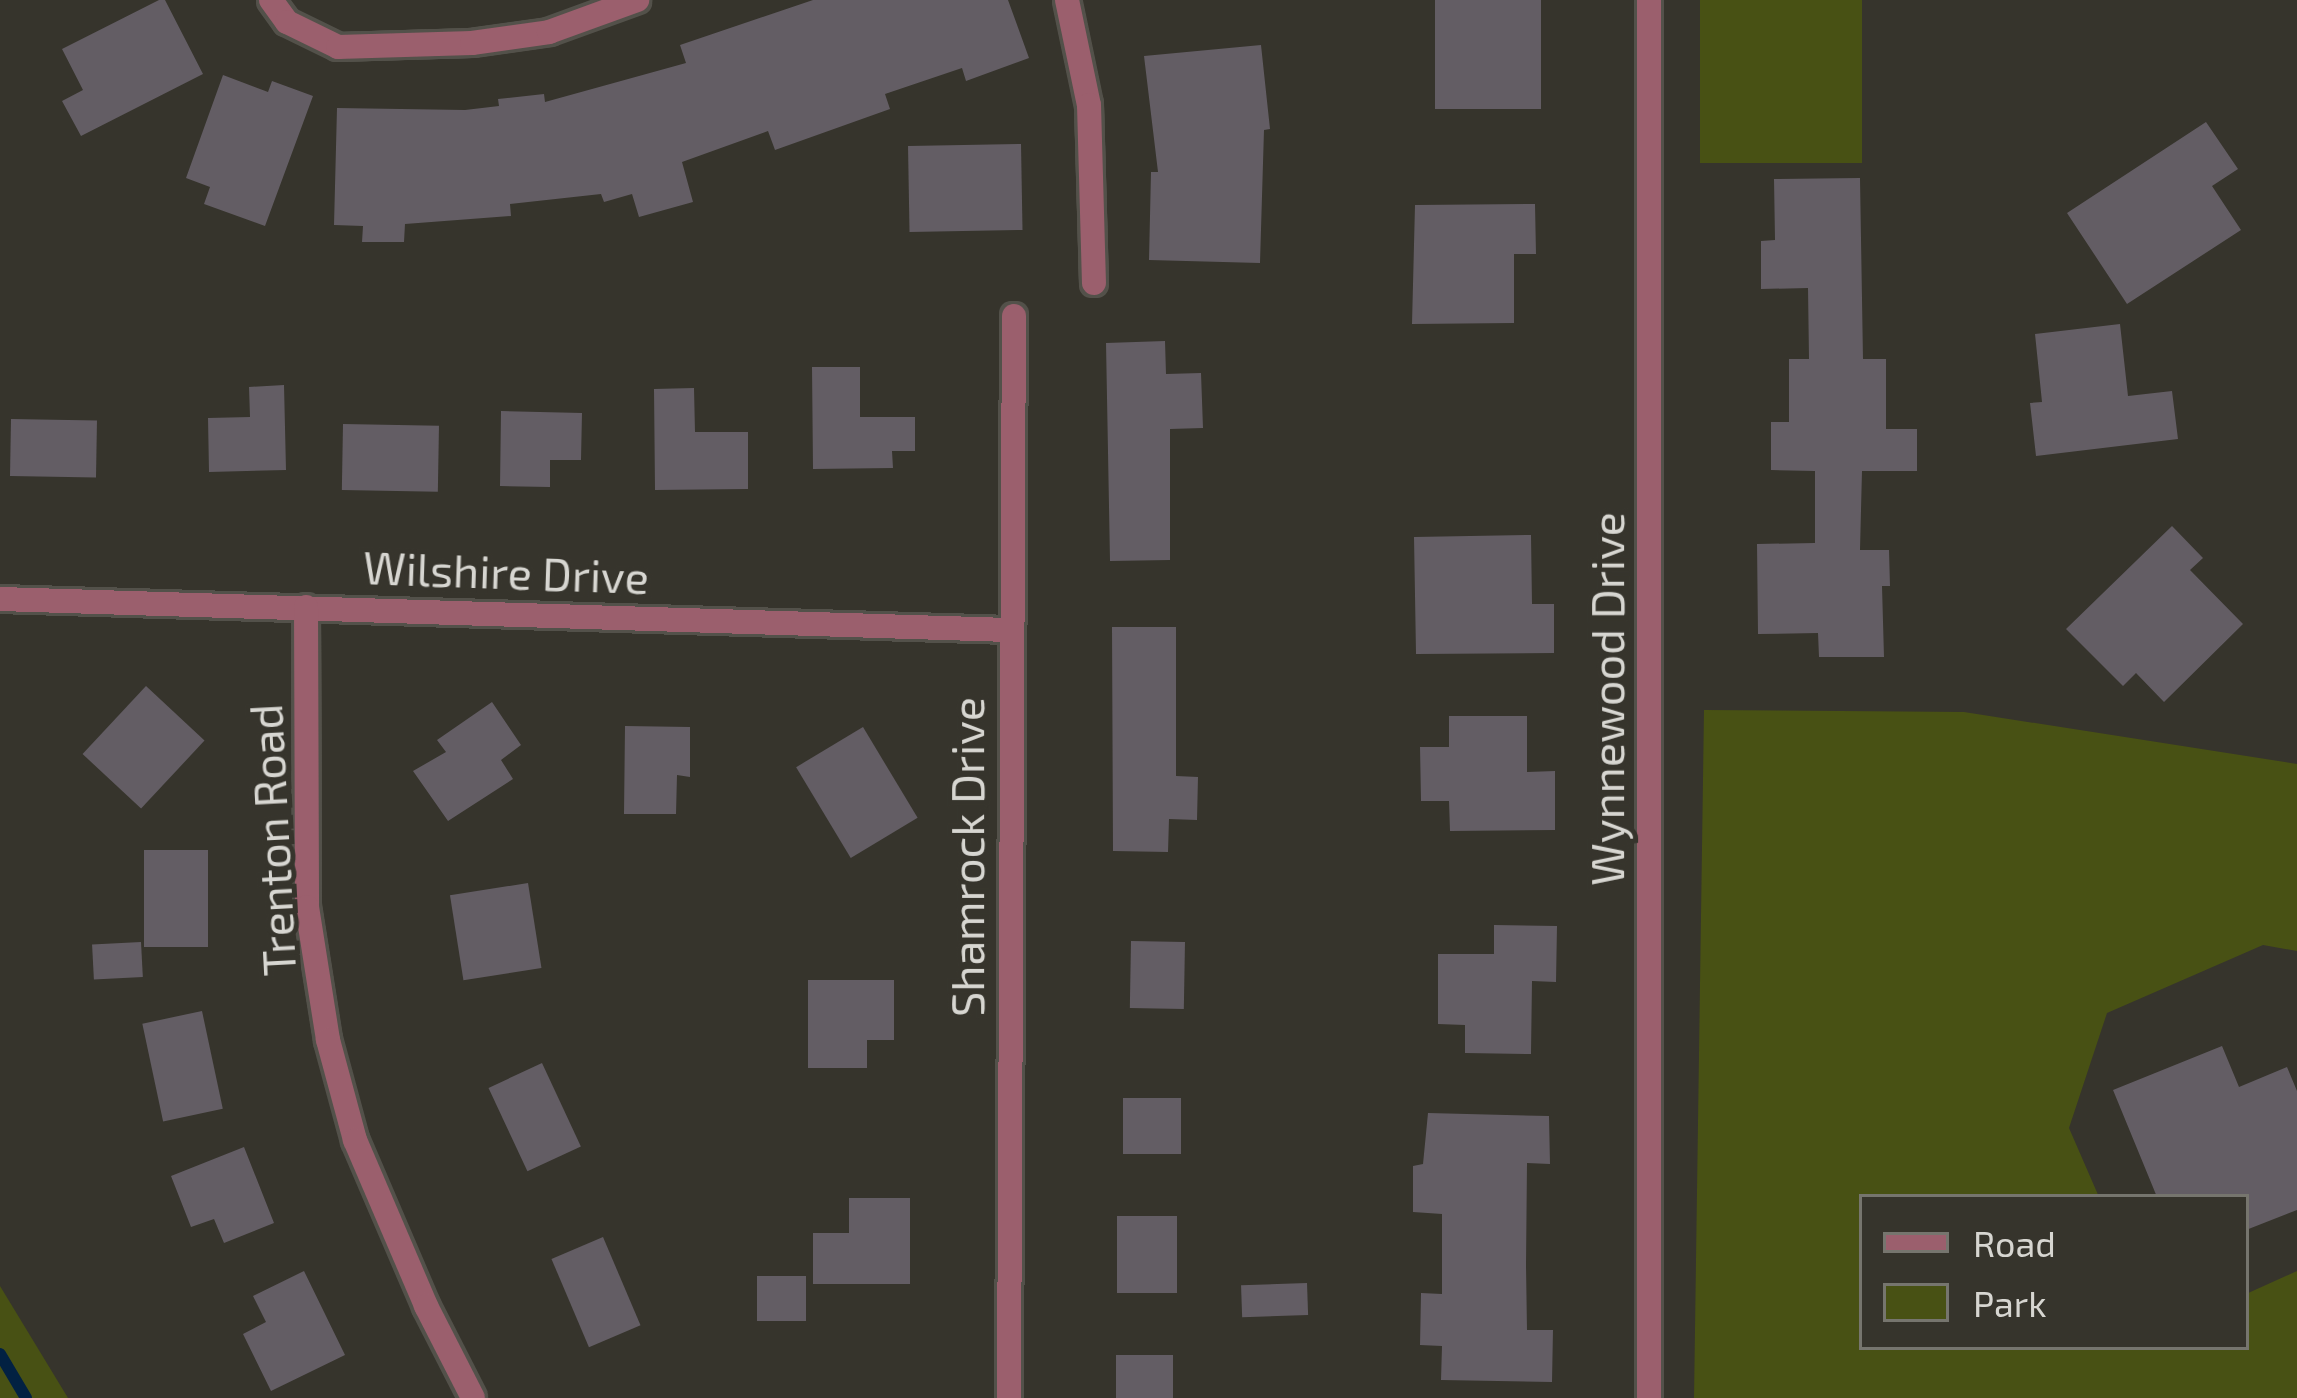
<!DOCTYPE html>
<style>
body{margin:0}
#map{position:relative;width:2297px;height:1398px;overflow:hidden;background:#36342c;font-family:"Exo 2",sans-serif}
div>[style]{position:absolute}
.green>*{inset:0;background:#485114;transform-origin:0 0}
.stream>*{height:12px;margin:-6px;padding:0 6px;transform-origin:6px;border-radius:6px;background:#022142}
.building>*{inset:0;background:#635d64;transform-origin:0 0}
.roads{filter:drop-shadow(3px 0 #53514a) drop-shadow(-3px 0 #53514a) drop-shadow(0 3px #53514a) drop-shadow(0 -3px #53514a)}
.street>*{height:24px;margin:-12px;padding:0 12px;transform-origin:12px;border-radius:12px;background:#9b5f6d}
span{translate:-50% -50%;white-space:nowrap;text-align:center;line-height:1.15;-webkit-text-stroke:10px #36342c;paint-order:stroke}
.street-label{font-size:45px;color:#d7d6d1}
.legend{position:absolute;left:1859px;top:1194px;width:390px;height:156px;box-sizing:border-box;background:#36342c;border:3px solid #76756e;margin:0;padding:15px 21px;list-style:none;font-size:36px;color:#d7d6d1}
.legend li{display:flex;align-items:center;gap:24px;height:60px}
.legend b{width:60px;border:3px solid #76756e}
</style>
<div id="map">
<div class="green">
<div style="left:1700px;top:0;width:162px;height:163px"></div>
<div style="clip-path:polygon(1704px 710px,1964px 712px,2297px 764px,2297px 951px,2263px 945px,2107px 1013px,2069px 1128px,2099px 1197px,1862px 1197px,1862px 1347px,2246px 1347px,2246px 1294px,2297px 1271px,2297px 1398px,1694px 1398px)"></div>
<div style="clip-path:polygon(0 1286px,68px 1398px,0 1398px)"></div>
</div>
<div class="stream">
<div style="left:0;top:1354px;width:51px;rotate:59.4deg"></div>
</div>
<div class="building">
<div style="clip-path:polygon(159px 0,165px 0,203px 74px,81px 136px,62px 101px,83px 90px,62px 49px)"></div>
<div style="clip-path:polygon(813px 0,1008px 0,1029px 58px,966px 81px,962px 68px,885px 94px,890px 109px,775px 150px,768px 131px,682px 162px,693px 202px,639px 217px,632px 194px,604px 202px,601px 194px,510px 204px,511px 216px,405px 224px,404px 242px,362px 242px,363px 226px,334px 225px,337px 108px,465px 110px,499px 106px,498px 99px,544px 94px,545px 102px,686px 63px,680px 45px)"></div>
<div style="left:1435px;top:0;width:106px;height:109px"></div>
<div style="clip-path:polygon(1261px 45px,1270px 129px,1264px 130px,1260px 263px,1149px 260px,1151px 172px,1158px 172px,1144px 56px)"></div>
<div style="clip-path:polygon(223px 75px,268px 92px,272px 81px,313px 96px,265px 226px,204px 204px,210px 187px,186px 178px)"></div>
<div style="clip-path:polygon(2206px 122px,2238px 169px,2212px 186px,2241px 230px,2127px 304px,2067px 213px)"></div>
<div style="left:1021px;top:144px;width:86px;height:113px;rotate:89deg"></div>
<div style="clip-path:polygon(1860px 178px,1863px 359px,1886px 359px,1886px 429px,1917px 429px,1917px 471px,1862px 471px,1860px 550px,1889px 550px,1890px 586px,1882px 586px,1884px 657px,1819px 657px,1818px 633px,1758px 634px,1757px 544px,1815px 543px,1815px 471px,1771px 470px,1771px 422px,1789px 422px,1789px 359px,1809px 359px,1808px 288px,1761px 289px,1761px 241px,1775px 240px,1774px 179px)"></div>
<div style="clip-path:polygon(1535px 204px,1536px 254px,1514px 254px,1514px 323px,1412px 324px,1415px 205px)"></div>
<div style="clip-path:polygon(2120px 324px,2128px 396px,2172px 391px,2178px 439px,2036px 456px,2030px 403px,2042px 402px,2035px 334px)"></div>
<div style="clip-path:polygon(1165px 341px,1166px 374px,1201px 373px,1203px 428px,1170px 429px,1170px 560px,1110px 561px,1106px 343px)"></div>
<div style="clip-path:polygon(812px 367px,860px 367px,860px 417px,915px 417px,915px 451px,892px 451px,893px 468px,813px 469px)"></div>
<div style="clip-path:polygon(284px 385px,286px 470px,209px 472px,208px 418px,250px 417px,249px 387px)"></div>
<div style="clip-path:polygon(694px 388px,695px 432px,748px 432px,748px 489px,655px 490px,654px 389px)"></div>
<div style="clip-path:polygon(501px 411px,582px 413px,581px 460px,550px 460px,550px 487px,500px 486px)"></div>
<div style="left:11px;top:419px;width:86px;height:57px;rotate:1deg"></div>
<div style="left:343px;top:424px;width:96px;height:66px;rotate:1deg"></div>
<div style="clip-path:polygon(2172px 526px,2203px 558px,2190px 570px,2243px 624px,2164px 702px,2136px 673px,2123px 686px,2066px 629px)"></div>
<div style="clip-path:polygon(1531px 535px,1532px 604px,1554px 604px,1554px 653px,1416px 654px,1414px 537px)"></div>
<div style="clip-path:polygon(1112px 627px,1176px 627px,1176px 776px,1198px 777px,1197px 820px,1169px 819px,1168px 852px,1113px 851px)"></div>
<div style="left:146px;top:686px;width:80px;height:93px;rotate:43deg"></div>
<div style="clip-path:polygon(492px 702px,521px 745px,501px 760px,513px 779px,448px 821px,413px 771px,446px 752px,437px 740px)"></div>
<div style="clip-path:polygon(1449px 716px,1527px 716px,1527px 772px,1555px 771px,1555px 830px,1450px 831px,1449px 801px,1421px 801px,1420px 747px,1449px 747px)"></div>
<div style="clip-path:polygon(625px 726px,690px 727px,690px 777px,677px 775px,676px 814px,624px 814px)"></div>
<div style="left:863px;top:727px;width:106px;height:78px;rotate:59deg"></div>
<div style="left:208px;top:850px;width:97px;height:64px;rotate:90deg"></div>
<div style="left:528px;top:883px;width:86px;height:79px;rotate:81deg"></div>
<div style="clip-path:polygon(1494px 925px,1557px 926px,1556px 982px,1532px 981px,1531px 1054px,1465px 1053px,1465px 1025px,1438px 1024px,1438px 954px,1494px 954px)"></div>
<div style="left:1131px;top:941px;width:54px;height:67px;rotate:1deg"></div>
<div style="left:141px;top:942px;width:35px;height:49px;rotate:87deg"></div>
<div style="clip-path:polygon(808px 980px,894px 980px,894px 1040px,867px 1040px,867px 1068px,808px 1068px)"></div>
<div style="left:202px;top:1011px;width:100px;height:61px;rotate:78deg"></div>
<div style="clip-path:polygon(2222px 1046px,2239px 1087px,2287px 1067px,2297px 1091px,2297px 1210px,2246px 1230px,2246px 1197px,2157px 1197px,2113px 1090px)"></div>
<div style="left:542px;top:1063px;width:92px;height:59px;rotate:65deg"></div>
<div style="left:1123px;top:1098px;width:58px;height:56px"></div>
<div style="clip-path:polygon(1428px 1113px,1549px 1116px,1550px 1164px,1527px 1163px,1526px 1265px,1527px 1330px,1553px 1330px,1552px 1382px,1441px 1380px,1442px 1346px,1420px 1345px,1421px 1293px,1442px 1294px,1442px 1214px,1413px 1212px,1413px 1166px,1423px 1164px)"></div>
<div style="clip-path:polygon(244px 1147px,274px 1223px,224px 1243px,214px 1219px,191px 1227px,171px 1176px)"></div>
<div style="clip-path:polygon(849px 1198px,910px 1198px,910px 1284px,813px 1284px,813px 1233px,849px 1233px)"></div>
<div style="left:1117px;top:1216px;width:60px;height:77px"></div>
<div style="left:603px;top:1237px;width:96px;height:56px;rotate:67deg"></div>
<div style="clip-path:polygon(304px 1271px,345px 1355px,271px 1391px,243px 1334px,266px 1322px,253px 1296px)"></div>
<div style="left:757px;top:1276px;width:49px;height:45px"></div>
<div style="left:1307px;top:1283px;width:32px;height:66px;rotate:88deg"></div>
<div style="left:1116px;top:1355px;width:57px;height:43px"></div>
</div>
<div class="roads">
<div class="street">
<div style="left:271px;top:0;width:27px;rotate:54deg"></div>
<div style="left:287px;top:22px;width:57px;rotate:26.1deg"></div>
<div style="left:338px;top:47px;width:134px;rotate:-1.7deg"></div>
<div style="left:472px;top:43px;width:78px;rotate:-8.1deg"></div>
<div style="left:549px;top:32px;width:94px;rotate:-20deg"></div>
<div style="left:1067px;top:0;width:107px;rotate:78.2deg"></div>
<div style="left:1089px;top:105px;width:178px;rotate:88.4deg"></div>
<div style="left:0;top:599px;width:1010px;rotate:1.76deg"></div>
<div style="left:306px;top:607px;width:300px;rotate:89.8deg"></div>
<div style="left:307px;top:907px;width:135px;rotate:81deg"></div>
<div style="left:328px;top:1040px;width:104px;rotate:74.9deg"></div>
<div style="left:355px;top:1140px;width:181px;rotate:66.8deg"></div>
<div style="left:426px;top:1306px;width:103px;rotate:62.9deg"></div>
<div style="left:1009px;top:1398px;width:1082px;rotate:-89.74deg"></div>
<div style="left:1649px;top:1398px;width:1398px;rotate:-90deg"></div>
</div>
</div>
<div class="street-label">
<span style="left:506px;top:572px;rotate:2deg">Wilshire Drive</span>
<span style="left:1607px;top:699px;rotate:-90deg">Wynnewood Drive</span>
<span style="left:272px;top:840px;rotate:-93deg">Trenton Road</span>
<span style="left:967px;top:857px;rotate:-90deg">Shamrock Drive</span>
</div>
<ul class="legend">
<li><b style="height:15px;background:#9b5f6d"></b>Road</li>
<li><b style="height:33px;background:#485114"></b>Park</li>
</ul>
</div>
